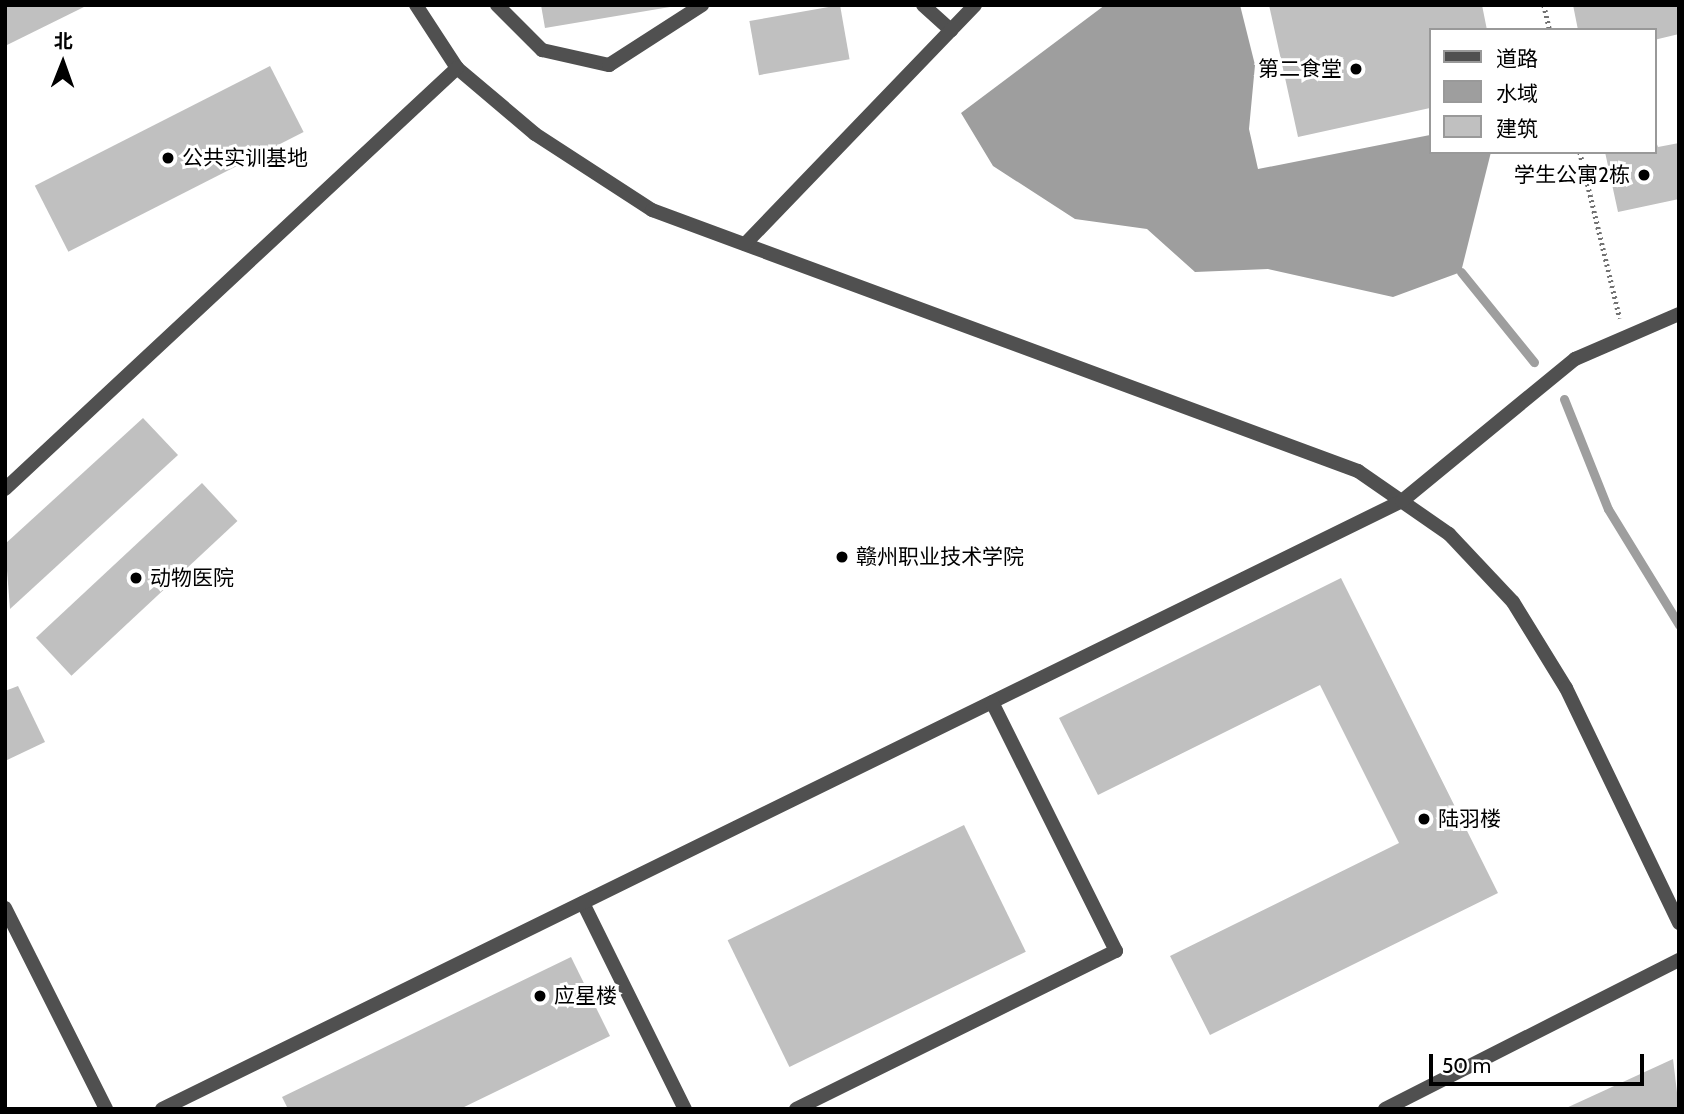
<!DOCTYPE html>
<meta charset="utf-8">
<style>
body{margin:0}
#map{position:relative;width:1684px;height:1114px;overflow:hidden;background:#fff;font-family:Cabin,"Noto Sans SC",sans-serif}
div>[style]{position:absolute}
.water>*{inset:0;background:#9e9e9e}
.stream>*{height:9px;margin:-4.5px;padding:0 4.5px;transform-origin:4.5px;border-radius:4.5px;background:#9e9e9e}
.building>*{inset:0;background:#c0c0c0;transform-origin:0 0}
.path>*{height:4.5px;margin-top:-2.25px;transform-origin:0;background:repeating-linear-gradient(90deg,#727272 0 2px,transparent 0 5.5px)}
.service>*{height:14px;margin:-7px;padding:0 7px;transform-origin:7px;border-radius:7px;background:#505050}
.minor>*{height:14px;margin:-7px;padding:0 7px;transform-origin:7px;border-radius:7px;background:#505050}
.dots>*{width:19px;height:19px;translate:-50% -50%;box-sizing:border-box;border:4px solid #fff;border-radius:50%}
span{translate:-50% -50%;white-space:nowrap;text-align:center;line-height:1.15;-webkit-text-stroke:6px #fff;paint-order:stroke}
.poi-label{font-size:21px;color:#000}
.right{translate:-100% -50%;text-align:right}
.left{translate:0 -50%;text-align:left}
.frame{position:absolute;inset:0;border:7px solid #000;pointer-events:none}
.legend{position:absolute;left:1429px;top:28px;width:228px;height:126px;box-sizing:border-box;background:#fff;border:2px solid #999;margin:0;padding:9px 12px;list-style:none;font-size:21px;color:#000}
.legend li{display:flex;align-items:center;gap:14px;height:35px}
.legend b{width:35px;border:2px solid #999}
.north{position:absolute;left:28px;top:28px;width:70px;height:70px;-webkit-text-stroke:5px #fff;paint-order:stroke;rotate:1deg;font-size:19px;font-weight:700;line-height:28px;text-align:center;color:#000}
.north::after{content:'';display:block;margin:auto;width:24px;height:32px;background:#000;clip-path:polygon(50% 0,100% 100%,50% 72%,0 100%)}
.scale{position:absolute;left:1429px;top:1054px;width:215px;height:32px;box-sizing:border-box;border:4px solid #000;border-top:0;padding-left:9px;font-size:21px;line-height:24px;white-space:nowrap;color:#000;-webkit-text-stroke:5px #fff;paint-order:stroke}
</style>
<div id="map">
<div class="water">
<div style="clip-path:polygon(1105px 5px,1240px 5px,1255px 65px,1249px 129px,1258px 169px,1430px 135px,1430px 152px,1491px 152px,1461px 272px,1393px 297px,1268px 269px,1195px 272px,1147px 229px,1075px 219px,993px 166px,961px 113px)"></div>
</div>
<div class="stream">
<div style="left:1461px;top:272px;width:116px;rotate:51deg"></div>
<div style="left:1564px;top:399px;width:118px;rotate:68.2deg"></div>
<div style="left:1608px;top:509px;width:136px;rotate:58.5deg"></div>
</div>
<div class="building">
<div style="clip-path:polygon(5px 5px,88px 5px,5px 46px)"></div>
<div style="clip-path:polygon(541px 5px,669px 5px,670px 7px,545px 28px)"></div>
<div style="left:840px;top:5px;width:55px;height:92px;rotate:80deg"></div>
<div style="clip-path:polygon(1269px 5px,1482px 5px,1487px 30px,1430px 30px,1430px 108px,1298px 137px)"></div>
<div style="clip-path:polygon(1573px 5px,1679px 5px,1679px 34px,1654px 40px,1654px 30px,1578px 30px)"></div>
<div style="left:270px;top:66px;width:74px;height:264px;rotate:63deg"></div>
<div style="clip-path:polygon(1654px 136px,1658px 147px,1679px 143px,1679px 199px,1618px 212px,1605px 152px,1654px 152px)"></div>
<div style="clip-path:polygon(143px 418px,178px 455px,10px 609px,5px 544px)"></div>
<div style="left:202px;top:483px;width:52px;height:227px;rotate:47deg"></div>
<div style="clip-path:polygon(1341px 578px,1498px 893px,1210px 1035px,1170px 956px,1399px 843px,1320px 685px,1098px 795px,1059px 718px)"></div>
<div style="clip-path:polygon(18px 686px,45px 742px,5px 761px,5px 691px)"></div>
<div style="left:964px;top:825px;width:141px;height:263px;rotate:64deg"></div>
<div style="clip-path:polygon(571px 957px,610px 1036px,460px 1109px,288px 1109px,282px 1097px)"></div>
<div style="clip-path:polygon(1673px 1059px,1679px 1109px,1564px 1109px)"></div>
</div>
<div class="path">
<div style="left:1544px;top:5px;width:26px;rotate:77deg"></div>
<div style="left:1580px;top:152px;width:171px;rotate:76.5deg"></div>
</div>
<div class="service">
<div style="left:497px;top:5px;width:64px;rotate:45deg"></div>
<div style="left:542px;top:50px;width:69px;rotate:12.6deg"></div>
<div style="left:609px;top:65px;width:111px;rotate:-32.8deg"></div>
<div style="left:923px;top:5px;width:38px;rotate:42deg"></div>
</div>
<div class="minor">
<div style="left:416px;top:5px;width:75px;rotate:56.9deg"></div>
<div style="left:457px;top:68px;width:102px;rotate:40.2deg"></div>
<div style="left:535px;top:134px;width:140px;rotate:33deg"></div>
<div style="left:652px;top:210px;width:753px;rotate:20.29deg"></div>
<div style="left:1358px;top:471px;width:111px;rotate:34.7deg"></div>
<div style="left:1449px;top:534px;width:93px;rotate:46.7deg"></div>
<div style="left:1513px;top:602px;width:101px;rotate:58.4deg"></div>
<div style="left:1566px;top:688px;width:261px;rotate:64.3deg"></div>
<div style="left:745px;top:244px;width:332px;rotate:-46.1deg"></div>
<div style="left:5px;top:489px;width:618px;rotate:-42.97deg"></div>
<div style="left:583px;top:903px;width:230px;rotate:63.7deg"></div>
<div style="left:5px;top:908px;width:225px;rotate:63.3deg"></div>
<div style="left:162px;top:1109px;width:1381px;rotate:-26.12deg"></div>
<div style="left:1402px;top:501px;width:224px;rotate:-39.4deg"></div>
<div style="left:1575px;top:359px;width:113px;rotate:-23.4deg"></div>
<div style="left:796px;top:1109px;width:357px;rotate:-26.3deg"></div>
<div style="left:1116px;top:951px;width:278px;rotate:-116.5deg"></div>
<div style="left:1385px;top:1109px;width:330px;rotate:-26.9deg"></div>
</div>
<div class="dots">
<div style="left:1356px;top:69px;background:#000"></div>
<div style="left:168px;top:158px;background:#000"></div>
<div style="left:1644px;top:175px;background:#000"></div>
<div style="left:842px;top:557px;background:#000"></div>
<div style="left:136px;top:578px;background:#000"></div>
<div style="left:1424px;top:819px;background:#000"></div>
<div style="left:540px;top:996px;background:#000"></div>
</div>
<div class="poi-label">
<span class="right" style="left:1342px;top:69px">第二食堂</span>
<span class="left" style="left:182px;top:158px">公共实训基地</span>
<span class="right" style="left:1630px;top:175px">学生公寓2栋</span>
<span class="left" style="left:856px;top:557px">赣州职业技术学院</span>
<span class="left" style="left:150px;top:578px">动物医院</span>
<span class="left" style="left:1438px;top:819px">陆羽楼</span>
<span class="left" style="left:554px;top:996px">应星楼</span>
</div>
<div class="frame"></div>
<ul class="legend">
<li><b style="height:9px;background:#505050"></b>道路</li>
<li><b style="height:19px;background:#9e9e9e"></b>水域</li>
<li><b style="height:19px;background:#c0c0c0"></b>建筑</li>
</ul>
<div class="north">北</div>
<div class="scale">50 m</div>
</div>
